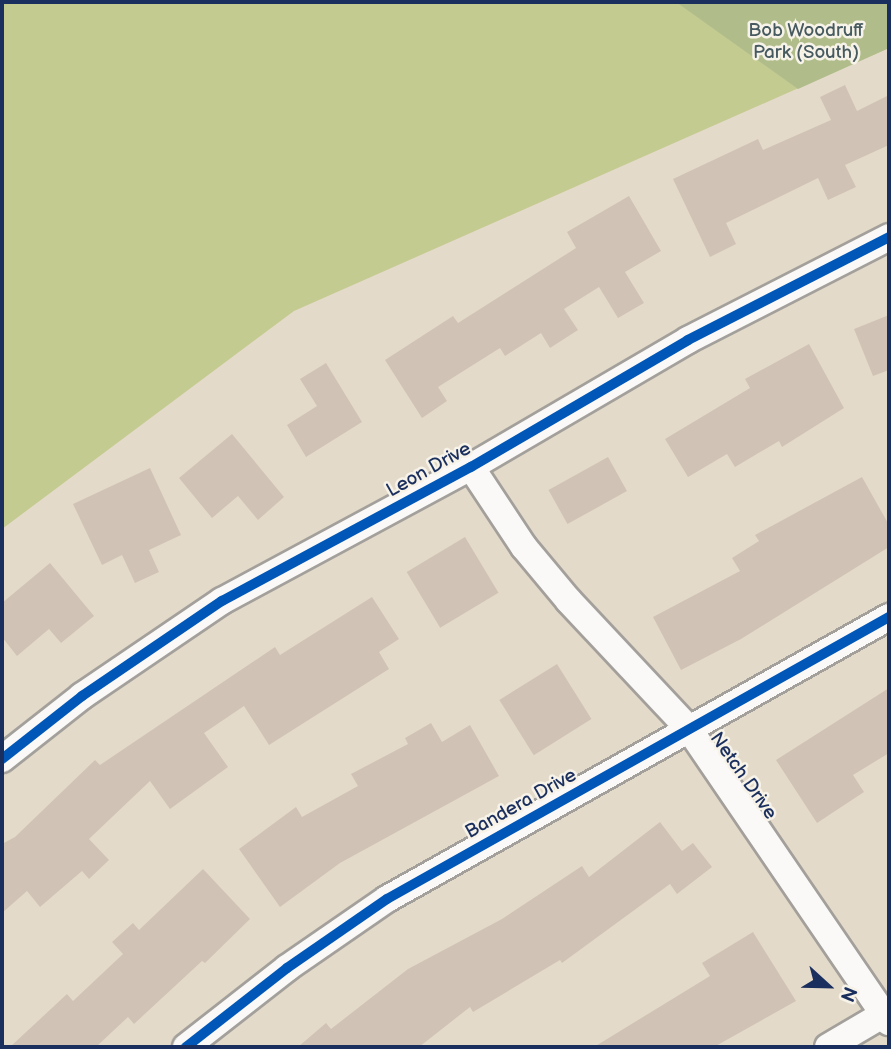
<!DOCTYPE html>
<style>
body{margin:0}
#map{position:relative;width:891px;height:1049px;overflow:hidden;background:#e4dac9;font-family:"Balsamiq Sans",sans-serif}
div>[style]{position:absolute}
.green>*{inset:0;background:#c4cb91}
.forest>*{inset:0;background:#b0bd8b}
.building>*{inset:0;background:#d0c3b6;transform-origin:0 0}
.roads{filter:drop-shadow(2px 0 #a3a09c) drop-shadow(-2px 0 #a3a09c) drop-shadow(0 2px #a3a09c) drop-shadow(0 -2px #a3a09c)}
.minor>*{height:26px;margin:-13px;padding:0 13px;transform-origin:13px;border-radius:13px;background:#fbf9f7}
.cycleway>*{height:10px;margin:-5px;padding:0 5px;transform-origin:5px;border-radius:5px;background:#0057b8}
span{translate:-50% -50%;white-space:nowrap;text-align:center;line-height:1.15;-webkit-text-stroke:5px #f7f3e8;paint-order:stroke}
.park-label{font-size:19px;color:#465a60}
.street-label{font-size:19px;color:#1b2f5e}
.frame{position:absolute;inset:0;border:4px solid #1b2f5e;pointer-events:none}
.north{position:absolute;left:793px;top:951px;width:70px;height:70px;-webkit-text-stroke:5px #f7f3e8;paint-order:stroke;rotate:112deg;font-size:19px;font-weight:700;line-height:28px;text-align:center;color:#1b2f5e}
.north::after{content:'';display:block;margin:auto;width:24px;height:32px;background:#1b2f5e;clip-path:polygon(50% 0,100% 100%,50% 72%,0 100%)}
</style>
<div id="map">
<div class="green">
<div style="clip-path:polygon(2px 2px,889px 2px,889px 48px,294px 311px,2px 529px)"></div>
</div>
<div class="forest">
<div style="clip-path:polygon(676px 2px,889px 2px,889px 48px,798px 89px)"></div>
</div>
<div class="building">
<div style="clip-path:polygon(845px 85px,857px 111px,889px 95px,889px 145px,845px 165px,856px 187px,828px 200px,818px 178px,726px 223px,736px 244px,710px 257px,673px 179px,758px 139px,763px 150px,831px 120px,820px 97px)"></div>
<div style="clip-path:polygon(629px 196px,661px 251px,625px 272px,644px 303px,618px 318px,599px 287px,564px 309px,578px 330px,550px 348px,541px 333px,505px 356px,500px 348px,438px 387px,447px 401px,422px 418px,385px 360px,453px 316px,458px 323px,576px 248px,567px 232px)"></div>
<div style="clip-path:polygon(889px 315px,889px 370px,873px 376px,854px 329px)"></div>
<div style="clip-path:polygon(809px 344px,844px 408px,782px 447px,779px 441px,735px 467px,727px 454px,688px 477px,665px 439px,750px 388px,745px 379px)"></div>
<div style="clip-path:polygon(326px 363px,362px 422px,306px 457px,287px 425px,317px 406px,300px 379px)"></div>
<div style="clip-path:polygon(232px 434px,284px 497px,258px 520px,238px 496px,212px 518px,179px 478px)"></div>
<div style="left:608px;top:457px;width:39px;height:68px;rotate:61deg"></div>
<div style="clip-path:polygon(150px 468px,181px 535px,149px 550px,159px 572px,135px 583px,122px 555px,102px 565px,73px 504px)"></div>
<div style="clip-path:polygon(862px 477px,889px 525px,889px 547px,741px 639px,681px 670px,653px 617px,740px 571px,732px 558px,759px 541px,755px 535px)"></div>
<div style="left:465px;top:537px;width:65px;height:68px;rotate:59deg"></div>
<div style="clip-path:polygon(50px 563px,94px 616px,61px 643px,49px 629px,17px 656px,2px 637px,2px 603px)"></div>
<div style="clip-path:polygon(372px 597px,399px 639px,379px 652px,389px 669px,269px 745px,244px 706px,204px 733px,228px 767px,170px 809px,150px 781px,89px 839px,109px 860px,89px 879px,82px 871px,40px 907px,27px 891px,2px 913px,2px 844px,15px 837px,95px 760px,100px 765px,275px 647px,280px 655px)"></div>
<div style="left:557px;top:664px;width:65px;height:68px;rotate:58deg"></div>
<div style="clip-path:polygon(889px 688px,889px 753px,853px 775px,864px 792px,817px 823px,776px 760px)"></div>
<div style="clip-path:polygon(431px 723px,442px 742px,470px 725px,499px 776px,340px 863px,280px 907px,239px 849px,296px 807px,302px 817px,358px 786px,351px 774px,408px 744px,405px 738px)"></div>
<div style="clip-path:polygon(660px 822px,682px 851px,693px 843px,712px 867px,677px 894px,670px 884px,562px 963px,560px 960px,473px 1012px,470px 1007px,419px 1047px,298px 1047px,326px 1023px,331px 1029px,408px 969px,502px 919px,582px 866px,589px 877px)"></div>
<div style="clip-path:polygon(203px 869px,250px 919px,205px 963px,202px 961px,134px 1024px,128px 1017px,96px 1047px,10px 1047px,67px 994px,73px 1001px,123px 954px,112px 942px,133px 923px,139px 930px)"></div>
<div style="clip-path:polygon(753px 932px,796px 1001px,714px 1047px,594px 1047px,710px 976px,702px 963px)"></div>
</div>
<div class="roads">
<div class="minor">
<div style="left:471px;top:467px;width:96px;rotate:56.5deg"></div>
<div style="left:524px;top:547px;width:70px;rotate:50.2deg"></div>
<div style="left:569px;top:601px;width:175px;rotate:46.8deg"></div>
<div style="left:689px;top:729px;width:355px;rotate:55.7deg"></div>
<div style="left:2px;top:759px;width:102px;rotate:-38.2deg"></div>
<div style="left:82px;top:696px;width:169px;rotate:-34.2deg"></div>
<div style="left:222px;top:601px;width:283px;rotate:-28.3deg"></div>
<div style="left:471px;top:467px;width:251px;rotate:-30.3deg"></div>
<div style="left:688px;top:340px;width:226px;rotate:-27.1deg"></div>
<div style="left:186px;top:1047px;width:128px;rotate:-38deg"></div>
<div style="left:287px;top:968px;width:121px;rotate:-34.6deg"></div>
<div style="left:387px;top:899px;width:576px;rotate:-29.33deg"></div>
<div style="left:828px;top:1047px;width:71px;rotate:-30.5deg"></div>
</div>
</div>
<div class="cycleway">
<div style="left:2px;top:759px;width:102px;rotate:-38.2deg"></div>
<div style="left:82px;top:696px;width:169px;rotate:-34.2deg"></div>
<div style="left:222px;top:601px;width:283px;rotate:-28.3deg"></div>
<div style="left:471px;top:467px;width:251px;rotate:-30.3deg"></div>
<div style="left:688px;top:340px;width:226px;rotate:-27.1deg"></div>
<div style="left:186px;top:1047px;width:128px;rotate:-38deg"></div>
<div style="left:287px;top:968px;width:121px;rotate:-34.6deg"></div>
<div style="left:387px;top:899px;width:576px;rotate:-29.33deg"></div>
</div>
<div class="park-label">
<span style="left:806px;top:42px">Bob Woodruff<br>Park (South)</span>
</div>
<div class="street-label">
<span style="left:429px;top:470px;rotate:-29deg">Leon Drive</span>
<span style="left:743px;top:776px;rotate:55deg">Netch Drive</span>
<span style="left:521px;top:804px;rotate:-29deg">Bandera Drive</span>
</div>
<div class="frame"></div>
<div class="north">N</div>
</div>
